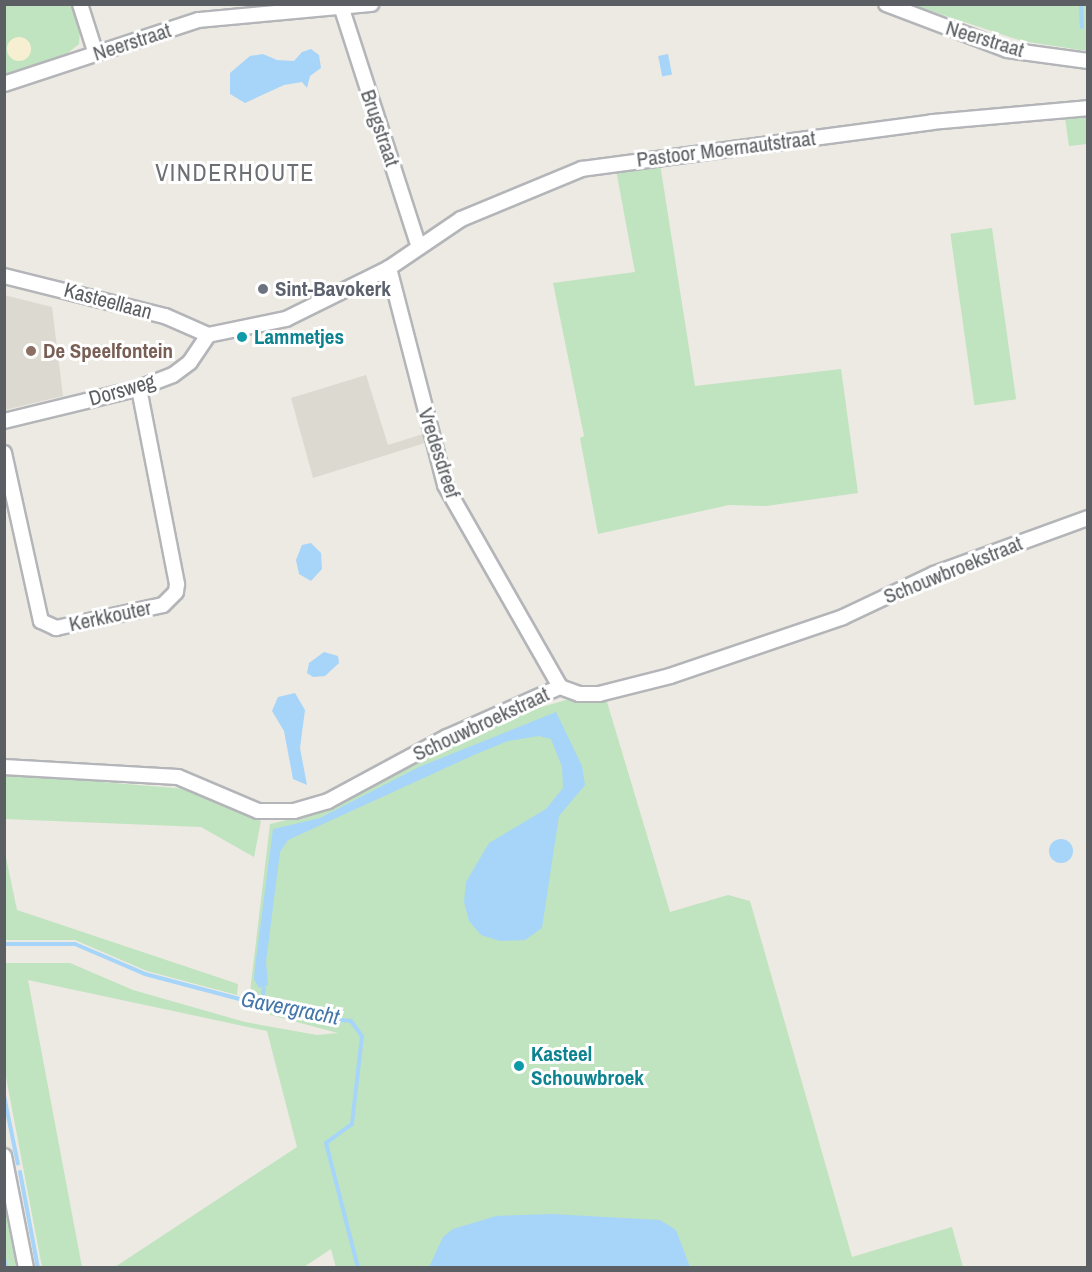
<!DOCTYPE html>
<style>
body{margin:0}
#map{position:relative;width:1092px;height:1272px;overflow:hidden;background:#eceae2;font-family:"Archivo Narrow",sans-serif}
div>[style]{position:absolute}
.education>*{inset:0;background:#dcd9d1}
.green>*{inset:0;background:#c0e3c0;transform-origin:0 0}
.sand>*{inset:0;background:#f7efd2}
.round{border-radius:50%}
.water>*{inset:0;background:#a6d5f9;transform-origin:0 0}
.stream>*{height:4px;margin:-2px;padding:0 2px;transform-origin:2px;border-radius:2px;background:#a6d5f9}
.roads{filter:drop-shadow(2px 0 #b3b5b9) drop-shadow(-2px 0 #b3b5b9) drop-shadow(0 2px #b3b5b9) drop-shadow(0 -2px #b3b5b9)}
.minor>*{height:14px;margin:-7px;padding:0 7px;transform-origin:7px;border-radius:7px;background:#fff}
.dots>*{width:16px;height:16px;translate:-50% -50%;box-sizing:border-box;border:3px solid #fff;border-radius:50%}
span{translate:-50% -50%;white-space:nowrap;text-align:center;line-height:1.15;-webkit-text-stroke:6px #fff;paint-order:stroke}
.street-label{font-size:21px;color:#5b5e62}
.worship-label{font-size:21px;color:#5b616d;font-weight:700}
.left{translate:0 -50%;text-align:left}
.culture-label{font-size:21px;color:#0d838f;font-weight:700}
.education-label{font-size:21px;color:#785e54;font-weight:700}
.water-label{font-size:22px;color:#4476aa;font-style:italic}
.quarter-label{font-size:24px;color:#6c7074;letter-spacing:1.5px}
.frame{position:absolute;inset:0;border:6px solid #5b5e62;pointer-events:none}
</style>
<div id="map">
<div class="education">
<div style="clip-path:polygon(4px 295px,52px 307px,63px 396px,5px 410px)"></div>
<div style="clip-path:polygon(366px 375px,388px 445px,423px 434px,425px 443px,313px 478px,291px 398px)"></div>
</div>
<div class="green">
<div style="clip-path:polygon(4px 5px,72px 5px,80px 30px,79px 44px,65px 55px,5px 75px)"></div>
<div style="clip-path:polygon(913px 5px,1087px 5px,1087px 51px,1022px 41px)"></div>
<div style="clip-path:polygon(1087px 114px,1087px 144px,1069px 146px,1065px 118px)"></div>
<div style="clip-path:polygon(660px 164px,695px 386px,841px 369px,858px 493px,766px 506px,729px 505px,598px 534px,580px 438px,584px 436px,553px 283px,635px 272px,616px 170px)"></div>
<div style="left:992px;top:228px;width:173px;height:42px;rotate:82deg"></div>
<div style="clip-path:polygon(566px 700px,607px 702px,670px 912px,728px 895px,750px 901px,852px 1257px,952px 1227px,963px 1267px,336px 1268px,331px 1249px,304px 1267px,115px 1267px,297px 1147px,267px 1031px,28px 980px,82px 1267px,42px 1267px,5px 1072px,4px 963px,70px 963px,133px 990px,245px 1022px,317px 1035px,338px 1033px,248px 1009px,270px 824px,329px 810px,450px 745px,518px 714px)"></div>
<div style="clip-path:polygon(5px 774px,187px 789px,261px 821px,254px 857px,201px 827px,5px 819px)"></div>
<div style="clip-path:polygon(4px 848px,17px 910px,238px 984px,237px 995px,147px 971px,75px 940px,5px 940px)"></div>
<div style="clip-path:polygon(4px 1196px,5px 1196px,18px 1267px,5px 1267px)"></div>
</div>
<div class="sand">
<div class="round" style="left:7px;top:37px;width:24px;height:24px"></div>
</div>
<div class="water">
<div style="clip-path:polygon(311px 49px,319px 55px,321px 68px,310px 76px,307px 88px,302px 82px,284px 85px,245px 103px,230px 94px,230px 73px,250px 56px,263px 54px,277px 60px,294px 61px,302px 52px)"></div>
<div style="left:668px;top:54px;width:21px;height:10px;rotate:79deg"></div>
<div style="clip-path:polygon(311px 543px,321px 553px,322px 569px,311px 581px,299px 574px,296px 560px,302px 545px)"></div>
<div style="clip-path:polygon(324px 652px,338px 656px,339px 663px,325px 676px,313px 677px,307px 673px,309px 663px)"></div>
<div style="clip-path:polygon(295px 693px,305px 710px,300px 748px,307px 785px,293px 779px,284px 731px,272px 711px,278px 697px)"></div>
<div style="clip-path:polygon(556px 712px,582px 766px,585px 785px,559px 816px,542px 928px,525px 940px,500px 941px,481px 935px,469px 921px,464px 902px,466px 882px,489px 843px,546px 809px,563px 788px,562px 767px,551px 739px,539px 736px,508px 741px,474px 755px,288px 840px,280px 852px,266px 962px,268px 985px,259px 988px,254px 979px,255px 967px,273px 829px,320px 818px,419px 767px)"></div>
<div class="round" style="left:1049px;top:839px;width:24px;height:24px"></div>
<div style="clip-path:polygon(551px 1214px,660px 1220px,676px 1230px,690px 1267px,429px 1267px,443px 1237px,453px 1229px,496px 1216px)"></div>
</div>
<div class="stream">
<div style="left:1081px;top:4px;width:23px;rotate:88deg"></div>
<div style="left:4px;top:944px;width:71px"></div>
<div style="left:75px;top:944px;width:76px;rotate:23.2deg"></div>
<div style="left:145px;top:974px;width:164px;rotate:14.8deg"></div>
<div style="left:304px;top:1016px;width:47px;rotate:6.1deg"></div>
<div style="left:351px;top:1021px;width:19px;rotate:54deg"></div>
<div style="left:362px;top:1036px;width:89px;rotate:96.5deg"></div>
<div style="left:352px;top:1124px;width:32px;rotate:144deg"></div>
<div style="left:326px;top:1143px;width:129px;rotate:75.6deg"></div>
<div style="left:261px;top:1005px;width:17px;rotate:-80deg"></div>
<div style="left:4px;top:1096px;width:69px;rotate:78.4deg"></div>
<div style="left:20px;top:1172px;width:98px;rotate:79.4deg"></div>
<div style="left:4px;top:1259px;width:9px;rotate:72deg"></div>
</div>
<div class="roads">
<div class="minor">
<div style="left:80px;top:4px;width:52px;rotate:72.3deg"></div>
<div style="left:886px;top:4px;width:129px;rotate:20.8deg"></div>
<div style="left:1007px;top:50px;width:82px;rotate:7.7deg"></div>
<div style="left:342px;top:9px;width:250px;rotate:72.1deg"></div>
<div style="left:4px;top:84px;width:205px;rotate:-18.2deg"></div>
<div style="left:199px;top:20px;width:173px;rotate:-5.3deg"></div>
<div style="left:389px;top:268px;width:224px;rotate:75.5deg"></div>
<div style="left:445px;top:485px;width:232px;rotate:60.3deg"></div>
<div style="left:4px;top:276px;width:166px;rotate:14deg"></div>
<div style="left:165px;top:316px;width:47px;rotate:23.8deg"></div>
<div style="left:4px;top:421px;width:139px;rotate:-13.7deg"></div>
<div style="left:139px;top:388px;width:36px;rotate:-21deg"></div>
<div style="left:173px;top:375px;width:21px;rotate:-37deg"></div>
<div style="left:190px;top:362px;width:32px;rotate:-56deg"></div>
<div style="left:208px;top:335px;width:80px;rotate:-11.6deg"></div>
<div style="left:286px;top:319px;width:115px;rotate:-26.3deg"></div>
<div style="left:389px;top:268px;width:87px;rotate:-34.2deg"></div>
<div style="left:461px;top:219px;width:131px;rotate:-22.5deg"></div>
<div style="left:582px;top:169px;width:353px;rotate:-7.6deg"></div>
<div style="left:932px;top:122px;width:157px;rotate:-5.1deg"></div>
<div style="left:4px;top:453px;width:172px;rotate:77.6deg"></div>
<div style="left:41px;top:621px;width:17px;rotate:25deg"></div>
<div style="left:56px;top:628px;width:109px;rotate:-12.1deg"></div>
<div style="left:163px;top:605px;width:18px;rotate:-45deg"></div>
<div style="left:176px;top:592px;width:8px;rotate:-83deg"></div>
<div style="left:177px;top:584px;width:200px;rotate:-101deg"></div>
<div style="left:560px;top:687px;width:20px;rotate:20deg"></div>
<div style="left:579px;top:694px;width:20px"></div>
<div style="left:599px;top:694px;width:73px;rotate:-14.2deg"></div>
<div style="left:670px;top:676px;width:183px;rotate:-18.8deg"></div>
<div style="left:843px;top:617px;width:101px;rotate:-25.3deg"></div>
<div style="left:934px;top:574px;width:164px;rotate:-20deg"></div>
<div style="left:4px;top:767px;width:174px;rotate:3.3deg"></div>
<div style="left:178px;top:777px;width:87px;rotate:23deg"></div>
<div style="left:258px;top:811px;width:36px"></div>
<div style="left:294px;top:811px;width:35px;rotate:-16deg"></div>
<div style="left:328px;top:801px;width:135px;rotate:-28.3deg"></div>
<div style="left:447px;top:737px;width:124px;rotate:-23.9deg"></div>
<div style="left:4px;top:1156px;width:114px;rotate:78.9deg"></div>
</div>
</div>
<div class="dots">
<div style="left:263px;top:289px;background:#6b7280"></div>
<div style="left:242px;top:337px;background:#0f9aa8"></div>
<div style="left:31px;top:351px;background:#8d6e63"></div>
<div style="left:519px;top:1066px;background:#0f9aa8"></div>
</div>
<div class="street-label">
<span style="left:985px;top:39px;rotate:17deg">Neerstraat</span>
<span style="left:132px;top:42px;rotate:-18deg">Neerstraat</span>
<span style="left:380px;top:128px;rotate:71deg">Brugstraat</span>
<span style="left:726px;top:149px;rotate:-7deg">Pastoor Moernautstraat</span>
<span style="left:108px;top:301px;rotate:15deg">Kasteellaan</span>
<span style="left:122px;top:390px;rotate:-16deg">Dorsweg</span>
<span style="left:439px;top:453px;rotate:72deg">Vredesdreef</span>
<span style="left:953px;top:570px;rotate:-22deg">Schouwbroekstraat</span>
<span style="left:110px;top:616px;rotate:-12deg">Kerkkouter</span>
<span style="left:481px;top:724px;rotate:-25deg">Schouwbroekstraat</span>
</div>
<div class="worship-label">
<span class="left" style="left:275px;top:289px">Sint-Bavokerk</span>
</div>
<div class="culture-label">
<span class="left" style="left:254px;top:337px">Lammetjes</span>
<span class="left" style="left:531px;top:1066px">Kasteel<br>Schouwbroek</span>
</div>
<div class="education-label">
<span class="left" style="left:43px;top:351px">De Speelfontein</span>
</div>
<div class="water-label">
<span style="left:290px;top:1008px;rotate:11deg">Gavergracht</span>
</div>
<div class="quarter-label">
<span style="left:235px;top:173px">VINDERHOUTE</span>
</div>
<div class="frame"></div>
</div>
